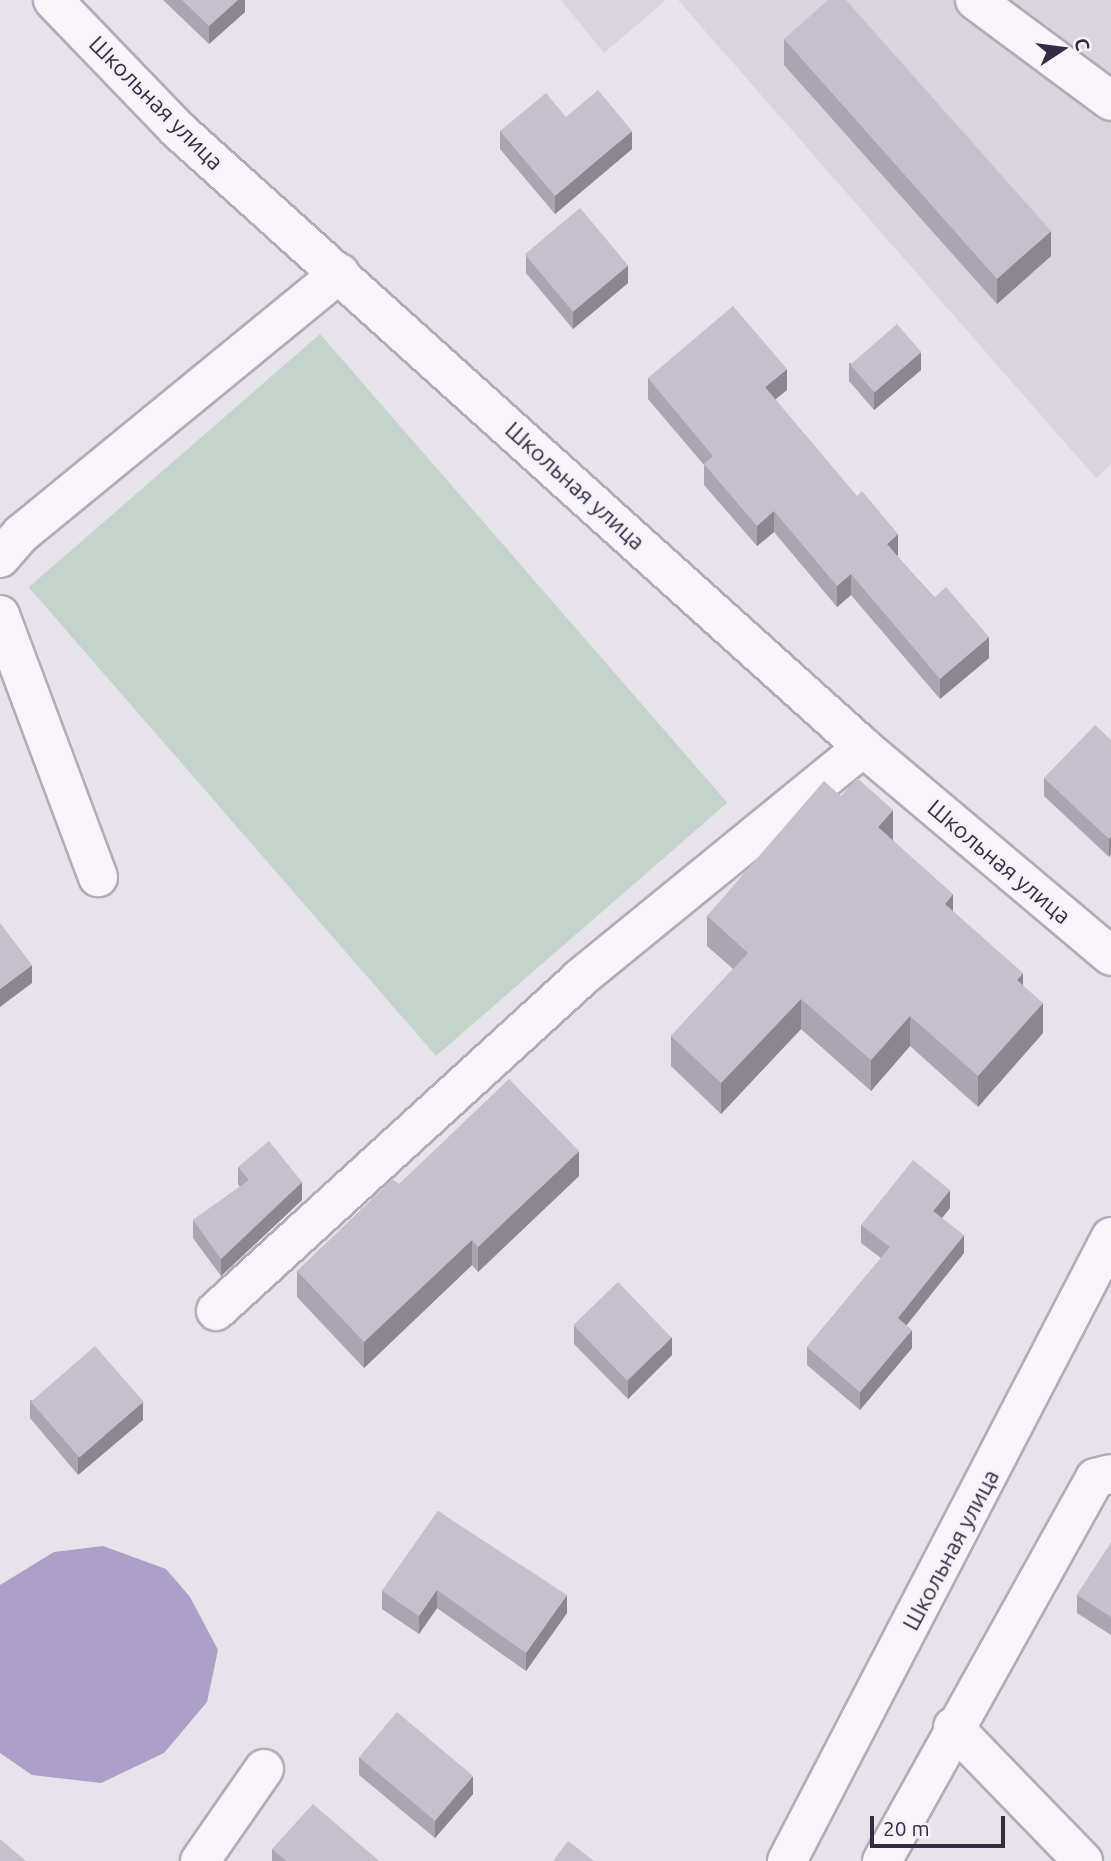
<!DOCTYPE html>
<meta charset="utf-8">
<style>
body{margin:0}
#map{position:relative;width:1111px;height:1861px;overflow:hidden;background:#e6e3ea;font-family:Ubuntu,sans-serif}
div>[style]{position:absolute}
.built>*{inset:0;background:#d9d5df}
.green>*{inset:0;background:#c4d4cd;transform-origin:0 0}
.water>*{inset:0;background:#aca0c8}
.roads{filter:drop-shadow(2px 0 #b1acb8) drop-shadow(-2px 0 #b1acb8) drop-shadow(0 2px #b1acb8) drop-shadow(0 -2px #b1acb8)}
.minor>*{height:38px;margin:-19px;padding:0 19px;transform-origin:19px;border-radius:19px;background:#f7f5f9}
.wall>*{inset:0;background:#aaa5b0}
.shaded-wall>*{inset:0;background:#8b8690}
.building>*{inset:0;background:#c6c0cd;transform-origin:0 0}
span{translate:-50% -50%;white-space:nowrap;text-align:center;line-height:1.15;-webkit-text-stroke:5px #f4f2f8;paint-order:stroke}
.street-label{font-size:23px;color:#352b42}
.north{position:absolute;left:1027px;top:14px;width:70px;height:70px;-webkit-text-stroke:5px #f4f2f8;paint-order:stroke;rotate:77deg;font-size:19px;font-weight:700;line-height:28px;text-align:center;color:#352b42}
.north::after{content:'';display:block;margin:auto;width:24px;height:32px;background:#352b42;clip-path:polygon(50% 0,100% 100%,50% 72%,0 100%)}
.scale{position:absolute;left:870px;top:1816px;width:135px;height:32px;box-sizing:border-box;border:4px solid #352b42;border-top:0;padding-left:9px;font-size:21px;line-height:24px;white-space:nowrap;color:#352b42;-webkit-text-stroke:5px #f4f2f8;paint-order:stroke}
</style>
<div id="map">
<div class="built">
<i style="clip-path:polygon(561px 0,666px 0,604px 53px)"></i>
<i style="clip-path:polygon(678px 0,1111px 0,1111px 464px,1096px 478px)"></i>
</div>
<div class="green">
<i style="left:320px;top:334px;width:621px;height:386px;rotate:49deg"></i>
</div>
<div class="water">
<i style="clip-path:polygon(103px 1546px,166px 1569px,190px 1597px,218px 1650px,207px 1702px,164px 1753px,101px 1783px,32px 1775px,0 1753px,0 1585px,54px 1552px)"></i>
</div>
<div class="roads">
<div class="minor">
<i style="left:53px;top:0;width:179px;rotate:46.1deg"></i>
<i style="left:177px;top:129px;width:923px;rotate:42.01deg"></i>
<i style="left:863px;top:747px;width:324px;rotate:40.1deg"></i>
<i style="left:975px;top:0;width:169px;rotate:36.6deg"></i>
<i style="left:0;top:558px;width:32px;rotate:-49deg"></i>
<i style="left:21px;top:534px;width:412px;rotate:-39.3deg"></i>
<i style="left:0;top:615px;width:280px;rotate:69.5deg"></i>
<i style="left:216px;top:1311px;width:492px;rotate:-42.4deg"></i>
<i style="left:579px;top:979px;width:367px;rotate:-39.2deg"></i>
<i style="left:953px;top:1727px;width:187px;rotate:45.9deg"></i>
<i style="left:200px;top:1861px;width:112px;rotate:-55.2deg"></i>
<i style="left:787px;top:1861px;width:703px;rotate:-62.56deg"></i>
<i style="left:882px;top:1861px;width:438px;rotate:-60.9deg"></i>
<i style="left:1095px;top:1478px;width:16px;rotate:-14deg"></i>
</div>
</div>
<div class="wall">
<i style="clip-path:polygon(163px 0,245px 0,245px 12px,209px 44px)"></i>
<i style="clip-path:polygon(784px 39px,1051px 256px,997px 304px,784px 65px)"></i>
<i style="clip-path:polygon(566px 117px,632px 149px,555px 214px,500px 149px,500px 131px)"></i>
<i style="clip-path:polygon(526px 255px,628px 283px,573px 329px,526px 273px)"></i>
<i style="clip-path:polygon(849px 363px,921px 370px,874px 410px,849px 381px)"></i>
<i style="clip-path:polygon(648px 378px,787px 390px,775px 399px,898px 555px,897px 556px,989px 658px,940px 699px,851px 595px,837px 607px,774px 532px,757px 546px,704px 485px,704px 465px,648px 399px)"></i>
<i style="clip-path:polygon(1111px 740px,1109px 857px,1044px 796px,1044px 778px)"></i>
<i style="clip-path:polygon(841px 796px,893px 840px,953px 911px,1023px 985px,1043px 1033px,978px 1107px,910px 1046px,871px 1091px,801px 1029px,721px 1114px,671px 1066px,671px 1036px,733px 969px,707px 946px,707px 916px)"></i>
<i style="clip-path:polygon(238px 1167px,302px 1200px,221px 1276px,193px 1238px,193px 1220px,240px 1187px,238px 1184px)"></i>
<i style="clip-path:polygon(579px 1176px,478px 1272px,472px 1265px,364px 1368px,297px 1297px,297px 1271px)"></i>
<i style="clip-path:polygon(950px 1208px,942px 1218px,964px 1253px,906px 1325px,912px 1348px,860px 1410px,807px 1365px,807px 1347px,881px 1258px,861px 1243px,861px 1225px)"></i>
<i style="clip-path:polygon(574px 1326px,672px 1355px,628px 1399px,574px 1344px)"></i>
<i style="clip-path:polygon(30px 1400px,143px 1420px,78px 1475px,30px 1418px)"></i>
<i style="clip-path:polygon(438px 1511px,567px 1613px,526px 1671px,437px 1608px,419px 1634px,382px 1609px,382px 1591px)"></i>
<i style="clip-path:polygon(1111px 1543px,1111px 1635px,1077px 1613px,1077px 1595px)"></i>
<i style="clip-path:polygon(359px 1757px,473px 1794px,435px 1838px,359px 1775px)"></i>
<i style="clip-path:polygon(272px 1849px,379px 1861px,272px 1861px)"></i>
</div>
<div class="shaded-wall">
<i style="clip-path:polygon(238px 0,245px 0,245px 12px,209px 44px,209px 26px)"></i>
<i style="clip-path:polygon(632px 131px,632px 149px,555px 214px,555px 196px)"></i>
<i style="clip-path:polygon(1051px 231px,1051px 256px,997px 304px,997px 279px)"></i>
<i style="clip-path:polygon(628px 265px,628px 283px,573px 329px,573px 311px)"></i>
<i style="clip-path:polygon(921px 352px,921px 370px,874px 410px,874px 392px)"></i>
<i style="clip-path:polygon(787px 369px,787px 390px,765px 408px,765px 387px)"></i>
<i style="clip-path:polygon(774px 511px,774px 532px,757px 546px,757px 526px)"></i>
<i style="clip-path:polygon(898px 534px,898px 555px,887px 564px,887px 544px)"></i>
<i style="clip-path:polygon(851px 574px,851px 595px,837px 607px,837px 586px)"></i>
<i style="clip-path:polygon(989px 637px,989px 658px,940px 699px,940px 679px)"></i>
<i style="clip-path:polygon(893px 810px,893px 840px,878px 858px,878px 827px)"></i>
<i style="clip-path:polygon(1111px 836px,1111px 854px,1109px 857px,1109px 839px)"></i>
<i style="clip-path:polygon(953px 894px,953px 924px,945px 904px)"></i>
<i style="clip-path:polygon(32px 965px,32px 983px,0 1007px,0 989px)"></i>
<i style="clip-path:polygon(1023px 973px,1023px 1003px,1017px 980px)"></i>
<i style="clip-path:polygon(801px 999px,801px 1029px,721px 1114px,721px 1083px)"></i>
<i style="clip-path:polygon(1043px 1003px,1043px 1033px,978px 1107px,978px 1076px)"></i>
<i style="clip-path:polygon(910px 1016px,910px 1046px,871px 1091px,871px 1060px)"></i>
<i style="clip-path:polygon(579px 1151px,579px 1176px,478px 1272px,478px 1247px)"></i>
<i style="clip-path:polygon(302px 1182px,302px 1200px,221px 1276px,221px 1259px)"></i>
<i style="clip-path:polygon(950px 1190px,950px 1208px,933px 1229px,933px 1211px)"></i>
<i style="clip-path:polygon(964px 1235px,964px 1253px,898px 1336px,898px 1318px)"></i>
<i style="clip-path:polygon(472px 1240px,472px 1265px,364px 1368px,364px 1342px)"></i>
<i style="clip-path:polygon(912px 1330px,912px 1348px,860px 1410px,860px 1392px)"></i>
<i style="clip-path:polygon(672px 1337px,672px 1355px,628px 1399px,628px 1381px)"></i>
<i style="clip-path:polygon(143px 1402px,143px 1420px,78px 1475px,78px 1457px)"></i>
<i style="clip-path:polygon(437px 1590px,437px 1608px,419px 1634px,419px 1616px)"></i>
<i style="clip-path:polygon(567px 1595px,567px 1613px,526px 1671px,526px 1653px)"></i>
<i style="clip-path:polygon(473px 1776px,473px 1794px,435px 1838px,435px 1821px)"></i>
</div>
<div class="building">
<i style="clip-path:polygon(182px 0,238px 0,209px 26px)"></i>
<i style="clip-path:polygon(828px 0,846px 0,1051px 231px,997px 279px,784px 39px)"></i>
<i style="clip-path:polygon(598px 90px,632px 131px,555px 196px,500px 131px,546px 93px,566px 117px)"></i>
<i style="left:580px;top:208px;width:75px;height:72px;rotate:50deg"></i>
<i style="clip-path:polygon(733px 306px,787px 369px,765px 387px,857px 496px,862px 491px,898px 534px,887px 544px,934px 598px,946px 587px,989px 637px,940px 679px,851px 574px,837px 586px,774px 511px,757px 526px,704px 464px,713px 456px,648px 378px)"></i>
<i style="left:897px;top:324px;width:37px;height:62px;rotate:49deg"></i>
<i style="clip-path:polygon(1095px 725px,1111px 740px,1111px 836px,1109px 839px,1044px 778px)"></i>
<i style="clip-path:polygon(857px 778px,893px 810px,878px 827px,953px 894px,945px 904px,1023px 973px,1017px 980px,1043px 1003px,978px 1076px,910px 1016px,871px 1060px,801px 999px,721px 1083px,671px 1036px,748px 953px,707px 916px,824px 781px,841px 796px)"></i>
<i style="clip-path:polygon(0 923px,32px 965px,0 989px)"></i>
<i style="clip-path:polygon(509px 1079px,579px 1151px,478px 1247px,472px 1240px,364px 1342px,297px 1271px,393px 1179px,399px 1184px)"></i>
<i style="clip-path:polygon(269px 1141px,302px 1182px,221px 1259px,193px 1220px,249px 1180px,238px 1167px)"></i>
<i style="clip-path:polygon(913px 1160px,950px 1190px,933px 1211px,964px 1235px,898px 1318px,912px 1330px,860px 1392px,807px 1347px,890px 1247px,861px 1225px)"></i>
<i style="left:618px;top:1282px;width:77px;height:62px;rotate:46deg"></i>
<i style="left:95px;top:1346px;width:74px;height:85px;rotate:49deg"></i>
<i style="clip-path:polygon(438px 1511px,567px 1595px,526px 1653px,437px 1590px,419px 1616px,382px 1591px)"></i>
<i style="clip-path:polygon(1111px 1543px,1111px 1617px,1077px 1595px)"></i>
<i style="left:397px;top:1712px;width:99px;height:59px;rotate:40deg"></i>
<i style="clip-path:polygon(313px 1804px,379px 1861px,286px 1861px,272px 1849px)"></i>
<i style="clip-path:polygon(0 1839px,26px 1861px,0 1861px)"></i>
<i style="clip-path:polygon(568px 1841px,594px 1861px,553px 1861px)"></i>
</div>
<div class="street-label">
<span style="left:156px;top:103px;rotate:45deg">Школьная улица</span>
<span style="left:575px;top:486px;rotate:42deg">Школьная улица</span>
<span style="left:999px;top:862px;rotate:40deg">Школьная улица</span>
<span style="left:951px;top:1550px;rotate:-62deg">Школьная улица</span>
</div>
<div class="north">С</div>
<div class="scale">20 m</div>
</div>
